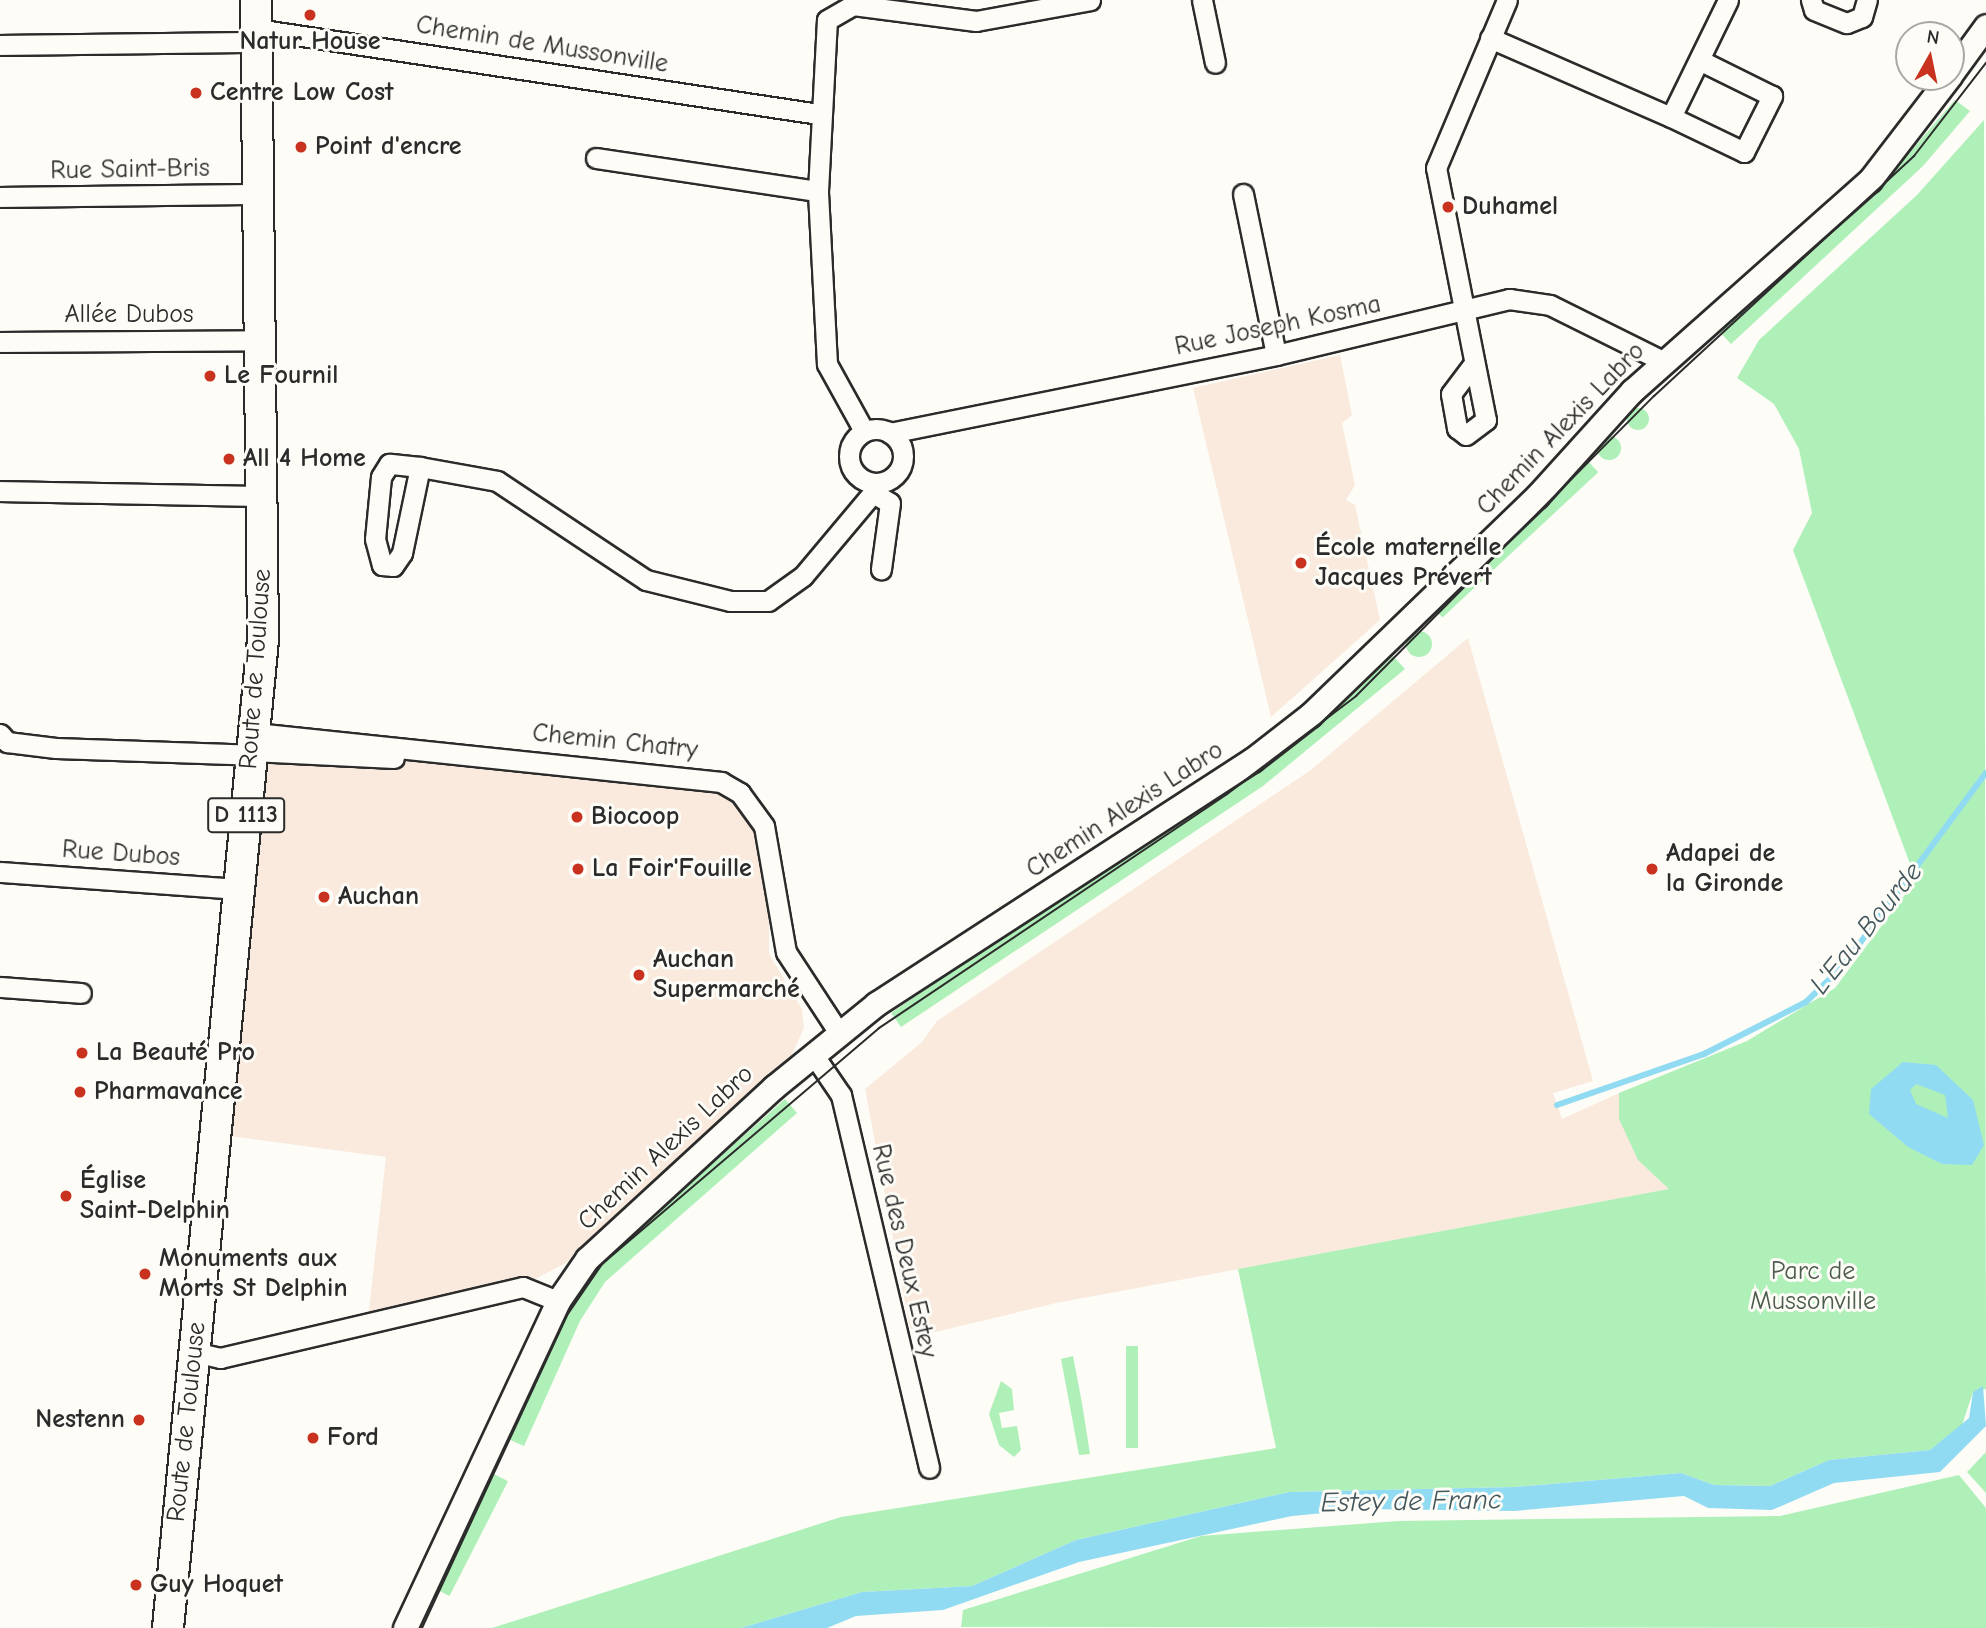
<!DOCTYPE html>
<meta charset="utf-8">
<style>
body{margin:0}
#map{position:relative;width:1986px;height:1628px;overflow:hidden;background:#fdfcf7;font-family:"Comic Neue",sans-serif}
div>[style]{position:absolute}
.built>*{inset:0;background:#f9eadd}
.green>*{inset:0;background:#aff0b8;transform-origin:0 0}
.round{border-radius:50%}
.water>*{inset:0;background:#91dbf2}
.stream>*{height:6px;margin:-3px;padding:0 3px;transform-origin:3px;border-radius:3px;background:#91dbf2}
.roads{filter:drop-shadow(2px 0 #2b2b2b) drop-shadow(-2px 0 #2b2b2b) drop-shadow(0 2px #2b2b2b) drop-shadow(0 -2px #2b2b2b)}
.minor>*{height:19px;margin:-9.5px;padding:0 9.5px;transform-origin:9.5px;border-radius:9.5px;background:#fdfcf7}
.minor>.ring{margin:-9.5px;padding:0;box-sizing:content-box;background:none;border:19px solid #fdfcf7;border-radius:50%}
.tertiary>*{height:23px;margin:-11.5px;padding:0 11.5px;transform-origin:11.5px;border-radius:11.5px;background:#fdfcf7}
.primary>*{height:30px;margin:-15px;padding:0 15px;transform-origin:15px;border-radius:15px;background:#fdfcf7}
.tram>*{height:2px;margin:-1px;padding:0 1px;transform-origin:1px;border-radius:1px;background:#2b2b2b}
.dots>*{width:19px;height:19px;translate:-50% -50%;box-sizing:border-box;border:4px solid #fdfcf7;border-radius:50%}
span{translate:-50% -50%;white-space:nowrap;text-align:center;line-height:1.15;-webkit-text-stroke:6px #fdfcf7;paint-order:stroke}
.shield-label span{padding:2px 5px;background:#fdfcf7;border:2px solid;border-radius:5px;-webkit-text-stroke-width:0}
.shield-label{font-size:24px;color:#2b2b2b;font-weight:700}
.poi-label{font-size:26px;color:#2b2b2b;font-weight:700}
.left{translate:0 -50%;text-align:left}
.right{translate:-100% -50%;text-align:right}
.street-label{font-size:26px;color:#2b2b2b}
.park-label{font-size:26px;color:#4c5c4e}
.water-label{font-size:28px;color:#44575d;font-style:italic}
.north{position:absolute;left:1895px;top:21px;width:70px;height:70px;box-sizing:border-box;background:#fdfcf7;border:2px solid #a9a8a5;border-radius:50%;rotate:9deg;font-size:19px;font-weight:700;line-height:28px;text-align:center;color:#2b2b2b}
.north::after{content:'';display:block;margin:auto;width:24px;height:32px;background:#c8321e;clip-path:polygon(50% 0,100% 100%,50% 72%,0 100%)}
</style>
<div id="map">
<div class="built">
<i style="clip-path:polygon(1340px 355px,1352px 415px,1342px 423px,1355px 485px,1346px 500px,1355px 505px,1380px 620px,1271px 717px,1193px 388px)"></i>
<i style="clip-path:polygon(1468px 638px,1593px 1081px,1553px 1093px,1562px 1119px,1619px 1093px,1619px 1119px,1670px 1189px,1056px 1303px,923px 1335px,910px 1328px,865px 1089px,921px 1043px,937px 1021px,1311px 770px)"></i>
<i style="clip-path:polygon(255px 733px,740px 793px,769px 852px,769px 954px,802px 1009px,804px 1028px,779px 1083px,602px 1244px,518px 1288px,368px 1319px,386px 1157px,214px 1134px)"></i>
</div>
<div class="green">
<i style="clip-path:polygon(1955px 100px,1970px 111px,1923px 166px,1731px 344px,1719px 331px,1897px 167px)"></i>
<i style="clip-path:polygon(1984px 120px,1986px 1389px,1973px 1392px,1962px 1425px,1930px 1450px,1829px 1460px,1770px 1486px,1714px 1485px,1681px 1473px,1514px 1487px,1289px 1492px,1076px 1540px,972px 1586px,862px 1592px,741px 1628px,492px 1628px,841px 1517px,1276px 1448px,1238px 1269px,1669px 1189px,1638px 1160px,1619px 1119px,1619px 1093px,1747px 1041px,1835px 988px,1916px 880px,1793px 550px,1812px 513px,1799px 449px,1774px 404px,1737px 378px,1759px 340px,1917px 195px)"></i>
<i class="round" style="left:1627px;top:408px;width:22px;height:22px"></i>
<i class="round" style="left:1597px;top:436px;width:24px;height:24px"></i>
<i style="left:1586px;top:459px;width:18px;height:213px;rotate:47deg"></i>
<i class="round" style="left:1406px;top:631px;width:26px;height:26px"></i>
<i style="clip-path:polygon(1393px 656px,1405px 669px,1263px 786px,901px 1027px,891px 1013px,1319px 721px)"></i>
<i style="clip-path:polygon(785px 1099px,797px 1113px,605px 1282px,580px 1321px,524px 1446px,508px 1439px,565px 1311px,588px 1274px)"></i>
<i style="left:1126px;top:1346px;width:12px;height:102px"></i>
<i style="clip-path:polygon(1073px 1356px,1082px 1403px,1090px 1454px,1079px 1455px,1061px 1359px)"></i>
<i style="clip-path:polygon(1001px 1381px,1012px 1389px,1014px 1410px,999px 1413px,1002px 1428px,1017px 1426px,1021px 1450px,1014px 1457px,999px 1445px,989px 1414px)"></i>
<i style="clip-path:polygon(1986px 1452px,1986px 1493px,1967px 1472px)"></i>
<i style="left:492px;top:1473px;width:18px;height:129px;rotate:27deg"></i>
<i style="clip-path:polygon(1959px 1475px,1986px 1508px,1986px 1628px,961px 1627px,963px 1610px,1201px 1536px,1398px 1521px,1780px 1516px)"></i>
</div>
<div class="water">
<i style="clip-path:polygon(evenodd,1903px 1062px,1936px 1065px,1973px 1100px,1984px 1145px,1972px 1165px,1942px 1164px,1908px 1147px,1869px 1114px,1871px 1089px,1903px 1062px,1916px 1084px,1945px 1095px,1948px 1118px,1916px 1104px,1910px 1090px,1916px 1084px)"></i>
<i style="clip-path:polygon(1983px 1386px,1986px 1426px,1940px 1472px,1834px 1483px,1772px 1510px,1708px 1508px,1684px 1496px,1514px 1511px,1367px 1509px,1292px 1516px,1079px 1562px,943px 1610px,856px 1616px,827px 1628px,741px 1628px,862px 1592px,972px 1586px,1076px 1540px,1289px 1492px,1514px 1487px,1681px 1473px,1714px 1485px,1770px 1486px,1829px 1460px,1930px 1450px,1969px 1418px,1973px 1392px)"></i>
</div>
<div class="stream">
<i style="left:1557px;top:1105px;width:156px;rotate:-19.1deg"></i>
<i style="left:1704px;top:1054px;width:114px;rotate:-27deg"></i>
<i style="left:1806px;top:1002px;width:52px;rotate:-44.2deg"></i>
<i style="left:1843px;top:966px;width:240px;rotate:-53.5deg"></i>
</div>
<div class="roads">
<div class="minor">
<i style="left:1202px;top:0;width:64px;rotate:78.3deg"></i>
<i style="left:1811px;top:0;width:10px;rotate:73deg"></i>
<i style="left:1814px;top:10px;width:35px;rotate:22deg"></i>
<i style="left:1847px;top:23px;width:16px;rotate:-22deg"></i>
<i style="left:1862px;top:17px;width:18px;rotate:-74deg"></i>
<i style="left:256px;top:29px;width:569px;rotate:8.59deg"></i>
<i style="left:1490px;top:38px;width:197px;rotate:23.6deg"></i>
<i style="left:1671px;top:117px;width:130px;rotate:-64deg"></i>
<i style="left:0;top:45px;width:256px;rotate:-0.7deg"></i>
<i style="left:1671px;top:117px;width:81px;rotate:25.6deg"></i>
<i style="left:1744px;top:152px;width:63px;rotate:-63.4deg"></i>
<i style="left:1772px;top:96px;width:81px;rotate:-153.7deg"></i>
<i style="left:596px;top:158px;width:224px;rotate:8.5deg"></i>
<i style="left:1243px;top:194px;width:164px;rotate:78.4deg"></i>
<i style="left:0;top:197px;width:260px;rotate:-0.7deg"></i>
<i style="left:0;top:342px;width:259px;rotate:-0.4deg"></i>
<i style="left:1472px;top:366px;width:35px;rotate:127deg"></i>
<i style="left:1451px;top:394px;width:35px;rotate:80deg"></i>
<i style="left:1457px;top:428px;width:11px;rotate:38deg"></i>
<i style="left:1466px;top:435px;width:25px;rotate:-37deg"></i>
<i style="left:1486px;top:420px;width:257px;rotate:-101.2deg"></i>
<i style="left:1436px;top:168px;width:182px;rotate:-67.1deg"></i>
<i class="ring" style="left:849px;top:429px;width:35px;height:35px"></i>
<i style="left:864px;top:431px;width:77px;rotate:-118.9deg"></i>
<i style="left:827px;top:364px;width:173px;rotate:-93deg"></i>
<i style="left:818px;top:191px;width:171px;rotate:-87deg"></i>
<i style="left:827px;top:20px;width:30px;rotate:-30deg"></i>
<i style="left:853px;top:5px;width:124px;rotate:7.4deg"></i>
<i style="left:976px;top:21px;width:116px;rotate:-10.4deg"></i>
<i style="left:890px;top:433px;width:394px;rotate:-11.4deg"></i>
<i style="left:1276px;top:355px;width:240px;rotate:-13.5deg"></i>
<i style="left:1509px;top:299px;width:41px;rotate:8.3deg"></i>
<i style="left:1550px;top:305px;width:128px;rotate:26.4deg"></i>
<i style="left:420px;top:467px;width:31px;rotate:-174deg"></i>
<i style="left:389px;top:464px;width:15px;rotate:122deg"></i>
<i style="left:381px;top:477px;width:62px;rotate:95.5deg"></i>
<i style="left:375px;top:539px;width:27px;rotate:75deg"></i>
<i style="left:382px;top:565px;width:11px;rotate:5deg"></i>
<i style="left:393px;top:566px;width:16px;rotate:-55deg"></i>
<i style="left:402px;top:553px;width:88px;rotate:-78.2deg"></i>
<i style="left:420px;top:467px;width:78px;rotate:10.3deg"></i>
<i style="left:497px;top:481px;width:179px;rotate:33.6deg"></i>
<i style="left:646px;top:580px;width:87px;rotate:14deg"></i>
<i style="left:730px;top:601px;width:38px"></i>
<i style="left:768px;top:601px;width:43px;rotate:-35.5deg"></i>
<i style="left:803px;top:576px;width:121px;rotate:-50deg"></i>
<i style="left:0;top:491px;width:262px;rotate:1.1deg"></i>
<i style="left:875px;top:494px;width:17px;rotate:31deg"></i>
<i style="left:890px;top:503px;width:67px;rotate:97.8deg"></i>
<i style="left:255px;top:733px;width:469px;rotate:6deg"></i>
<i style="left:721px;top:782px;width:22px;rotate:30deg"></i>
<i style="left:740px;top:793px;width:41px;rotate:54deg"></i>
<i style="left:764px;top:826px;width:128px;rotate:80.1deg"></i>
<i style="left:786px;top:952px;width:97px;rotate:56.8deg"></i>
<i style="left:0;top:734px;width:11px;rotate:49deg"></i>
<i style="left:7px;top:742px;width:49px;rotate:7deg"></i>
<i style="left:56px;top:748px;width:196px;rotate:2deg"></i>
<i style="left:252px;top:751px;width:142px;rotate:2.8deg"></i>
<i style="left:0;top:872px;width:240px;rotate:4.1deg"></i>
<i style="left:0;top:987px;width:81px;rotate:4.2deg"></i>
<i style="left:813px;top:1054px;width:50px;rotate:55.7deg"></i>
<i style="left:841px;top:1095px;width:383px;rotate:76.7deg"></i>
<i style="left:194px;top:1352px;width:27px;rotate:13deg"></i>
<i style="left:220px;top:1358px;width:311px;rotate:-13.2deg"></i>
<i style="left:523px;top:1287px;width:38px;rotate:22deg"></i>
</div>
<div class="tertiary">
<i style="left:1951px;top:74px;width:59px;rotate:-53.9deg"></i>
<i style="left:405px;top:1628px;width:361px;rotate:-64.9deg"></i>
<i style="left:558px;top:1301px;width:51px;rotate:-55.4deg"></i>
<i style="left:587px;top:1259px;width:254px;rotate:-42.6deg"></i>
<i style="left:774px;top:1087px;width:132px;rotate:-39.1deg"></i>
<i style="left:876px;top:1004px;width:448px;rotate:-33deg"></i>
<i style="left:1252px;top:760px;width:73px;rotate:-37.8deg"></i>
<i style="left:1310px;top:715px;width:315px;rotate:-44deg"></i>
<i style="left:1537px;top:496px;width:142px;rotate:-47.9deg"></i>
<i style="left:1632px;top:391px;width:318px;rotate:-41.6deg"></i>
<i style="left:1870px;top:180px;width:130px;rotate:-52.5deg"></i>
</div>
<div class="primary">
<i style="left:168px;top:1628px;width:994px;rotate:-84.51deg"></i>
<i style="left:263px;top:639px;width:639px;rotate:-90.63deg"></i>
</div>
</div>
<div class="tram">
<i style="left:422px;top:1628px;width:345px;rotate:-65.1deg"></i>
<i style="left:567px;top:1315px;width:62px;rotate:-55.5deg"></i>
<i style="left:602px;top:1264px;width:364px;rotate:-40.4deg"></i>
<i style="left:879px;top:1028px;width:419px;rotate:-33.9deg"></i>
<i style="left:1227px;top:794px;width:162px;rotate:-37.2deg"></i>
<i style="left:1356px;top:696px;width:423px;rotate:-45.2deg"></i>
<i style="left:1654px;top:396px;width:354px;rotate:-42.7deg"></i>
<i style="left:1914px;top:156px;width:118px;rotate:-52.3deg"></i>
</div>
<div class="dots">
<i style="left:310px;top:15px;background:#c8321e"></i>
<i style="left:196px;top:93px;background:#c8321e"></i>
<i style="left:301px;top:147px;background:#c8321e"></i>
<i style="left:1448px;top:207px;background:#c8321e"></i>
<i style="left:210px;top:376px;background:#c8321e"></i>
<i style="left:229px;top:459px;background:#c8321e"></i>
<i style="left:1301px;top:563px;background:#c8321e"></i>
<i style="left:577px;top:817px;background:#c8321e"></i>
<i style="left:578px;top:869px;background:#c8321e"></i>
<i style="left:1652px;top:869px;background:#c8321e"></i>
<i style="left:324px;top:897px;background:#c8321e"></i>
<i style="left:639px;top:975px;background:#c8321e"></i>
<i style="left:82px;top:1053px;background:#c8321e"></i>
<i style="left:80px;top:1092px;background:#c8321e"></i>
<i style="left:66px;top:1196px;background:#c8321e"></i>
<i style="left:145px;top:1274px;background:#c8321e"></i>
<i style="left:139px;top:1420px;background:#c8321e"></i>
<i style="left:313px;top:1438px;background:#c8321e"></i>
<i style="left:136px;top:1585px;background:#c8321e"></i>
</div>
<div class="shield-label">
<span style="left:246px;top:815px">D 1113</span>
</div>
<div class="poi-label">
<span style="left:310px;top:42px">Natur House</span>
<span class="left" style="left:210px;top:93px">Centre Low Cost</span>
<span class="left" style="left:315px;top:147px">Point d'encre</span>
<span class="left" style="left:1462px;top:207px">Duhamel</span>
<span class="left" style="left:224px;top:376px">Le Fournil</span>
<span class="left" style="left:243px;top:459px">All 4 Home</span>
<span class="left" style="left:1315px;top:563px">École maternelle<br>Jacques Prévert</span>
<span class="left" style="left:591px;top:817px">Biocoop</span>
<span class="left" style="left:1666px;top:869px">Adapei de<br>la Gironde</span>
<span class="left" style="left:592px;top:869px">La Foir'Fouille</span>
<span class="left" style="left:338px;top:897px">Auchan</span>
<span class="left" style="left:653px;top:975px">Auchan<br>Supermarché</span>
<span class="left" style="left:96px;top:1053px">La Beauté Pro</span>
<span class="left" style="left:94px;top:1092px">Pharmavance</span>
<span class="left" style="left:80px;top:1196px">Église<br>Saint-Delphin</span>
<span class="left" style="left:159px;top:1274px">Monuments aux<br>Morts St Delphin</span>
<span class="right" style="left:125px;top:1420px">Nestenn</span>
<span class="left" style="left:327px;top:1438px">Ford</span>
<span class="left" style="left:150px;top:1585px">Guy Hoquet</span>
</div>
<div class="street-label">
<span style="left:542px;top:45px;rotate:9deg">Chemin de Mussonville</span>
<span style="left:130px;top:170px;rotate:-1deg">Rue Saint-Bris</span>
<span style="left:129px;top:315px">Allée Dubos</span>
<span style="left:1278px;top:326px;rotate:-12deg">Rue Joseph Kosma</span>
<span style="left:1561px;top:429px;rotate:-46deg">Chemin Alexis Labro</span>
<span style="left:256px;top:669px;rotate:-86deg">Route de Toulouse</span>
<span style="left:615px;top:742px;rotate:6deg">Chemin Chatry</span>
<span style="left:1125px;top:810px;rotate:-33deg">Chemin Alexis Labro</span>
<span style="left:121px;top:854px;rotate:4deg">Rue Dubos</span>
<span style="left:666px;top:1148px;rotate:-43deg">Chemin Alexis Labro</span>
<span style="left:904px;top:1251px;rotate:77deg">Rue des Deux Estey</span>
<span style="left:187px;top:1422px;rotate:-84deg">Route de Toulouse</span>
</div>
<div class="park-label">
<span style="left:1813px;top:1287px">Parc de<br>Mussonville</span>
</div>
<div class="water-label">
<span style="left:1866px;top:928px;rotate:-51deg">L'Eau Bourde</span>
<span style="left:1411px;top:1501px;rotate:-1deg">Estey de Franc</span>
</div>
<div class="north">N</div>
</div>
